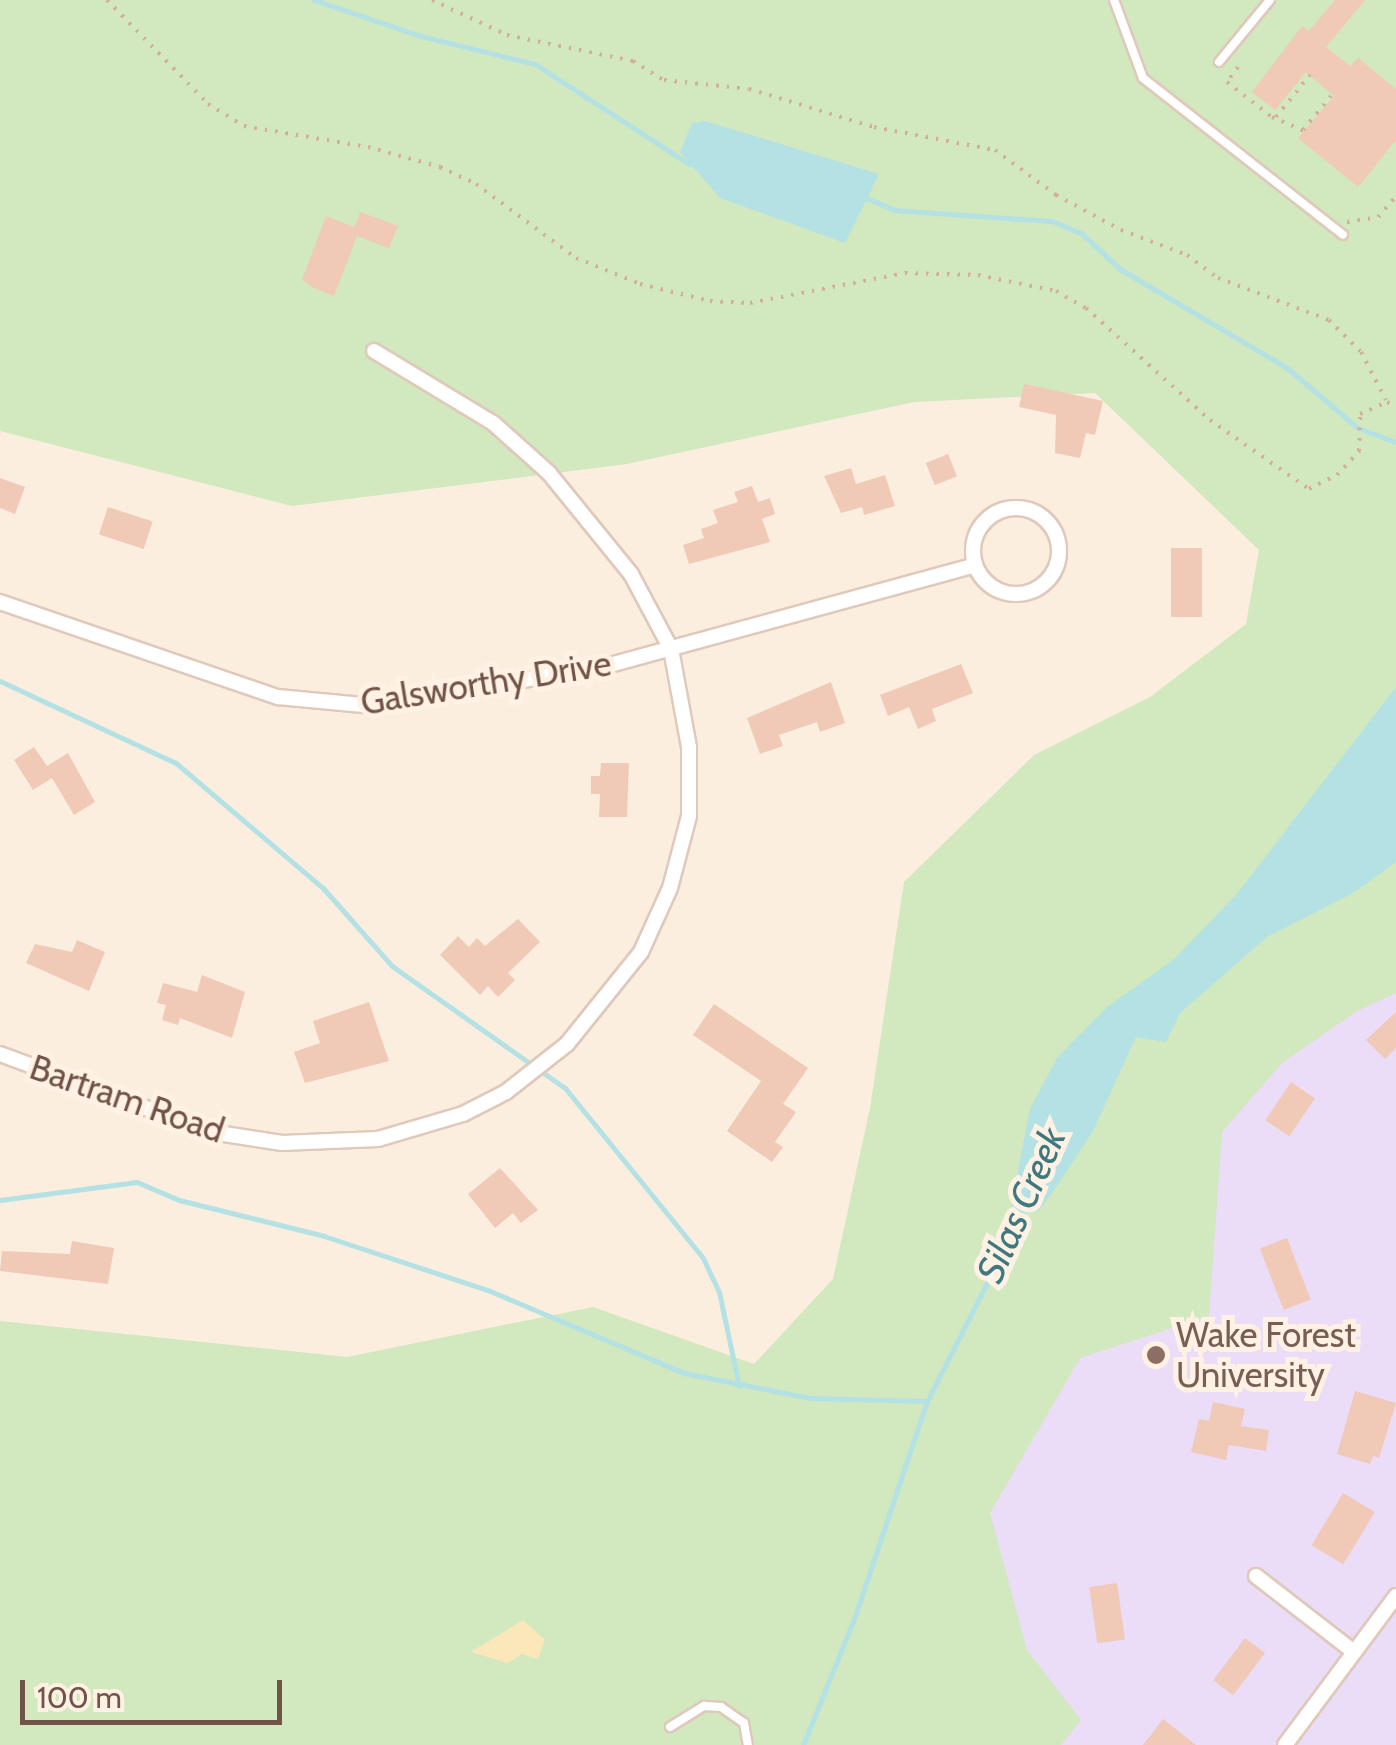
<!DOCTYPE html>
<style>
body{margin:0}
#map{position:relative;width:1396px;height:1745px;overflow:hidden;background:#fbeedf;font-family:Cabin,sans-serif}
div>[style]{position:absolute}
.education>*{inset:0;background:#ebdcf7}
.green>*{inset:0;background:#d2e8be}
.sand>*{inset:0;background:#fbe7b9}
.water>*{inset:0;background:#b4e1e4}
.stream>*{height:5px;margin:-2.5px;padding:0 2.5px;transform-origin:2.5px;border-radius:2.5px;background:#b4e1e4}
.building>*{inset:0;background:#f0c9b7;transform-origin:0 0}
.path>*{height:4px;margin-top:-2px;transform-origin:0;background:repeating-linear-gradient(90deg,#d4ad9b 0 2.5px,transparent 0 10.5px)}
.roads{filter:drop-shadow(2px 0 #dfc9bb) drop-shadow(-2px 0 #dfc9bb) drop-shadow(0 2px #dfc9bb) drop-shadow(0 -2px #dfc9bb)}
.service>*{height:8px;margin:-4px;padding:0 4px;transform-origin:4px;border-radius:4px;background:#fff}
.minor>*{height:14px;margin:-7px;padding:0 7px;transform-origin:7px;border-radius:7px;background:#fff}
.minor>.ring{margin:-7px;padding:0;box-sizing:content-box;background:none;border:14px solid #fff;border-radius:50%}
.dots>*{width:28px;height:28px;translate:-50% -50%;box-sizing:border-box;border:5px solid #fff2e4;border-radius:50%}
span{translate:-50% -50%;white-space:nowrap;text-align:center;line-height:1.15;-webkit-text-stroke:10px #fff2e4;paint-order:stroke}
.street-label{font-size:35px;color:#715347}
.education-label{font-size:35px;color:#785e54}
.left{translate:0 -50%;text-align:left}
.water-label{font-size:38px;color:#3f787e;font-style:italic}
.scale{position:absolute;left:20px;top:1680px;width:262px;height:45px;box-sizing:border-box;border:5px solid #715347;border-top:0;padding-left:12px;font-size:30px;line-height:35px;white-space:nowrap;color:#715347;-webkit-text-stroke:8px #fff2e4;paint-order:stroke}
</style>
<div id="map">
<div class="education">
<i style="clip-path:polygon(1396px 926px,1396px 1745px,782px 1745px,1069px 1184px)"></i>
</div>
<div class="green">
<i style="clip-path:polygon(0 0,1396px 0,1396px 993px,1357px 1011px,1282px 1063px,1222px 1132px,1209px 1316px,1080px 1358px,990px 1513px,1027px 1650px,1081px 1720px,1061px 1745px,0 1745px,0 1321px,347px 1357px,593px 1307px,754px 1364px,833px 1279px,870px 1108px,904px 882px,1034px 755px,1150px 697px,1246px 624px,1259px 550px,1095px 393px,914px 402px,627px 464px,292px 506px,0 431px)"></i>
</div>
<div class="sand">
<i style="clip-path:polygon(523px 1620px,545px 1640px,538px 1659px,522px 1654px,508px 1663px,471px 1652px)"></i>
</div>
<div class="water">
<i style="clip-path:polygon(705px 121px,879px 174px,845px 243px,720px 198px,680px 152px,692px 123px)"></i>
<i style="clip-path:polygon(1396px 687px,1396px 862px,1353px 893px,1267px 937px,1180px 1013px,1166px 1042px,1136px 1037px,1093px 1131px,1061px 1180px,1039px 1211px,1009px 1216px,1030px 1109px,1057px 1058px,1107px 1007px,1173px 960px,1236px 895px)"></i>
</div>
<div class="stream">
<i style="left:314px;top:0;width:113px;rotate:18.6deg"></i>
<i style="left:421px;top:36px;width:117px;rotate:13.8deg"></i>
<i style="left:535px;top:64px;width:184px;rotate:33deg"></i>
<i style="left:864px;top:197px;width:33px;rotate:23deg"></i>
<i style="left:894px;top:210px;width:158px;rotate:4deg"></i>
<i style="left:1052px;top:221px;width:33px;rotate:23deg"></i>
<i style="left:1082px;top:234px;width:52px;rotate:42.6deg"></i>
<i style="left:1120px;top:269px;width:193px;rotate:30.6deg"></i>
<i style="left:1286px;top:367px;width:94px;rotate:40.3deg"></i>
<i style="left:1358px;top:428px;width:40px;rotate:20.2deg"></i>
<i style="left:0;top:681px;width:194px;rotate:25deg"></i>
<i style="left:176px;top:763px;width:193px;rotate:40.4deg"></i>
<i style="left:323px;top:888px;width:104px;rotate:48.5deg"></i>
<i style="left:392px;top:966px;width:212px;rotate:35.2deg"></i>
<i style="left:565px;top:1088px;width:219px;rotate:50.9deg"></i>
<i style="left:703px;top:1258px;width:38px;rotate:65deg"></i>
<i style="left:719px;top:1292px;width:96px;rotate:78deg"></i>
<i style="left:0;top:1200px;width:138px;rotate:-7.5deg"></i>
<i style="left:137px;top:1182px;width:46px;rotate:23.2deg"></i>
<i style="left:179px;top:1200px;width:149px;rotate:13.9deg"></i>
<i style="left:324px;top:1236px;width:175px;rotate:18.3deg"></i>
<i style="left:490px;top:1291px;width:211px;rotate:22.9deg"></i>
<i style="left:684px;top:1373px;width:128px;rotate:11.2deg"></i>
<i style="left:810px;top:1398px;width:117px;rotate:1.5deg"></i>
<i style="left:803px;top:1745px;width:139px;rotate:-68deg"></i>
<i style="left:855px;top:1616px;width:227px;rotate:-71.5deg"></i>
<i style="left:927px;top:1401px;width:177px;rotate:-63.1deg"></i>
<i style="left:1007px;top:1243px;width:32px;rotate:-81deg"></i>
</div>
<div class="building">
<i style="clip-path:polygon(1335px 0,1365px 0,1326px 47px,1350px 66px,1358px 58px,1396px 89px,1396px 140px,1358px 187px,1298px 138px,1334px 96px,1306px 72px,1275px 110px,1252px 92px,1302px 26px,1309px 31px)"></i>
<i style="clip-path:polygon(360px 212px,398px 226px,389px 248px,357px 236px,334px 296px,314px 288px,302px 280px,326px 216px,354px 227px)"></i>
<i style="clip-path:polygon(1024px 384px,1103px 401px,1095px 435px,1086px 433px,1080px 458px,1055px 453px,1056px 415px,1019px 407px)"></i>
<i style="left:948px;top:454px;width:24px;height:24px;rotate:68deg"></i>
<i style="clip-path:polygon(851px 468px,856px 484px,885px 475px,895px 506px,864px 515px,862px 507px,841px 513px,824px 476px)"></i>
<i style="clip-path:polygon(0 478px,25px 487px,15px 514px,0 508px)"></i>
<i style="clip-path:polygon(752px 486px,758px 502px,770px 498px,775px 514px,762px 519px,770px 542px,689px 564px,683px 545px,704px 538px,701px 529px,718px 523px,713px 510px,738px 502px,734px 492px)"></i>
<i style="left:108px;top:507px;width:47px;height:29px;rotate:18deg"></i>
<i style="left:1171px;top:548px;width:31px;height:69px"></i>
<i style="clip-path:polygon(961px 664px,973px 693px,932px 709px,936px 721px,918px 729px,909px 707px,888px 716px,880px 695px)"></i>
<i style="clip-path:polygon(831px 682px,845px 723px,820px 732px,817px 722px,779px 735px,783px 746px,760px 754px,747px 718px)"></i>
<i style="clip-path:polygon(34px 747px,47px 766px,68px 753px,95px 802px,74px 815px,52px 778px,33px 790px,14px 760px)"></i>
<i style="clip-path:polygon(601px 763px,629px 763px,627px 817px,599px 817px,600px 794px,591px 794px,591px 776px,600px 776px)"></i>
<i style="clip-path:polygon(518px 919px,540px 942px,508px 973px,515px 980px,498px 997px,488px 986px,480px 995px,440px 955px,458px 936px,469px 947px,477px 938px,485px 946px)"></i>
<i style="clip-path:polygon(77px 940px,105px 952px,89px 991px,26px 963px,35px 944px,72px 952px)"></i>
<i style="clip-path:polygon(202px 975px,245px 992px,232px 1038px,180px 1018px,178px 1025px,162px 1020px,166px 1005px,157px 1003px,163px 983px,197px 992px)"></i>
<i style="clip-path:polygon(369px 1002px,389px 1061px,305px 1083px,294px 1052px,320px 1043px,313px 1021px)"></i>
<i style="clip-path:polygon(714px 1004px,808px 1068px,783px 1104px,796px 1112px,775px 1142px,783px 1147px,772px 1162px,727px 1131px,761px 1081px,693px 1035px)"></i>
<i style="clip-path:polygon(1396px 1012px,1396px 1048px,1385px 1059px,1366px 1040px)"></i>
<i style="left:1291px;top:1082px;width:29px;height:46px;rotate:34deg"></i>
<i style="clip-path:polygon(500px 1168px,538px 1210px,521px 1223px,513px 1213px,495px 1228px,468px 1194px)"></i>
<i style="left:1287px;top:1238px;width:66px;height:29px;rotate:69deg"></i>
<i style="clip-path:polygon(72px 1241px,114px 1248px,108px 1284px,0 1271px,2px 1251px,70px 1254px)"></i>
<i style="clip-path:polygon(1355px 1391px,1396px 1403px,1379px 1458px,1373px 1456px,1370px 1464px,1337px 1454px)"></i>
<i style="clip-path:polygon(1213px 1402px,1245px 1409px,1241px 1426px,1269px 1430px,1266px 1451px,1229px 1445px,1226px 1460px,1191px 1452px,1199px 1419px,1209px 1421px)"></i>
<i style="left:1343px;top:1493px;width:37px;height:61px;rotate:31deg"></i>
<i style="left:1117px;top:1583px;width:57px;height:28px;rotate:82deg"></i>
<i style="left:1245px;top:1638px;width:25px;height:53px;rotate:37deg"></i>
<i style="clip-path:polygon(1163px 1719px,1196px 1745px,1143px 1745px)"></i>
</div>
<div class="path">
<i style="left:107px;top:0;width:145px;rotate:45.8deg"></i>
<i style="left:208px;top:104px;width:42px;rotate:31.4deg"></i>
<i style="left:244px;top:126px;width:126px;rotate:9.6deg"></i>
<i style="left:368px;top:147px;width:75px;rotate:15.5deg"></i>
<i style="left:440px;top:167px;width:40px;rotate:25deg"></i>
<i style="left:476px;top:184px;width:124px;rotate:36.5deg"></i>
<i style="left:576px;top:258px;width:69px;rotate:22.1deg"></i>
<i style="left:640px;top:284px;width:72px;rotate:13.7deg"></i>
<i style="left:710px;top:301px;width:40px;rotate:2.9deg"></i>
<i style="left:750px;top:303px;width:158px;rotate:-11deg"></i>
<i style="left:905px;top:273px;width:73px;rotate:1.6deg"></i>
<i style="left:978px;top:275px;width:80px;rotate:11.6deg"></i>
<i style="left:1056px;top:291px;width:34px;rotate:30deg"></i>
<i style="left:1086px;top:308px;width:167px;rotate:42.1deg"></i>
<i style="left:1210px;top:420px;width:121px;rotate:34.9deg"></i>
<i style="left:1309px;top:489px;width:31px;rotate:-27deg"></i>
<i style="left:1337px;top:475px;width:33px;rotate:-47deg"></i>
<i style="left:1359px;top:451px;width:37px;rotate:-88deg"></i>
<i style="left:1360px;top:414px;width:30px;rotate:-24deg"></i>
<i style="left:432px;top:0;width:83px;rotate:25deg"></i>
<i style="left:507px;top:35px;width:129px;rotate:11.7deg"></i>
<i style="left:633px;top:61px;width:36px;rotate:32deg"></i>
<i style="left:664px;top:80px;width:85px;rotate:6deg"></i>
<i style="left:749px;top:89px;width:131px;rotate:16.9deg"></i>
<i style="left:874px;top:127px;width:123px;rotate:10.8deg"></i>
<i style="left:995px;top:150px;width:76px;rotate:36.4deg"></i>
<i style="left:1056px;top:195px;width:74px;rotate:28.3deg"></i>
<i style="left:1121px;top:230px;width:71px;rotate:20.7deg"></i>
<i style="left:1187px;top:255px;width:39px;rotate:37deg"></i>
<i style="left:1218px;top:278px;width:119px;rotate:20.7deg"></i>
<i style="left:1329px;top:320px;width:45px;rotate:45deg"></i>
<i style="left:1361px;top:352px;width:54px;rotate:62.5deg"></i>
<i style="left:1238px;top:67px;width:19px;rotate:126deg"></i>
<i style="left:1227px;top:82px;width:57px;rotate:37.9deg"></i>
<i style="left:1272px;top:117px;width:34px;rotate:23deg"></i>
<i style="left:1303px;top:130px;width:44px;rotate:-50.5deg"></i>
<i style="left:1276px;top:117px;width:54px;rotate:-51deg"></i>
<i style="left:1347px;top:222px;width:31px;rotate:-9deg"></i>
<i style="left:1378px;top:217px;width:28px;rotate:-49deg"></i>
<i style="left:1387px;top:402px;width:10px;rotate:24deg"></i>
</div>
<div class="roads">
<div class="service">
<i style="left:1114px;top:0;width:83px;rotate:69.6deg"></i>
<i style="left:1143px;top:78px;width:254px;rotate:38.1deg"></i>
<i style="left:1219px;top:62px;width:80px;rotate:-50.6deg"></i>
<i style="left:670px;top:1727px;width:40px;rotate:-32deg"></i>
<i style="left:704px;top:1706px;width:17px;rotate:3deg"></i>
<i style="left:721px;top:1707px;width:28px;rotate:35deg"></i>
<i style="left:744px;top:1723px;width:22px;rotate:80deg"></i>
</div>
<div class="minor">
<i class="ring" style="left:973px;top:508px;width:72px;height:72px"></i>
<i style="left:0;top:602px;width:294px;rotate:18.9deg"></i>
<i style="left:278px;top:697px;width:96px;rotate:5.4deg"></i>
<i style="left:374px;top:706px;width:240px;rotate:-9.9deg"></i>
<i style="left:610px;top:665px;width:378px;rotate:-15.3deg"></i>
<i style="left:0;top:1054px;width:225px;rotate:20.3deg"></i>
<i style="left:211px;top:1132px;width:72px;rotate:8.8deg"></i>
<i style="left:282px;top:1143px;width:96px;rotate:-2.4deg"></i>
<i style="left:378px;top:1139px;width:89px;rotate:-16.4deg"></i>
<i style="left:463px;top:1114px;width:48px;rotate:-27.1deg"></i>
<i style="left:506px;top:1092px;width:78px;rotate:-38.2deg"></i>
<i style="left:567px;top:1044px;width:118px;rotate:-51.2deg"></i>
<i style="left:641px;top:952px;width:70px;rotate:-65.6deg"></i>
<i style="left:670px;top:888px;width:74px;rotate:-75.2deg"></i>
<i style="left:689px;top:816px;width:69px;rotate:-90deg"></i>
<i style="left:689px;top:747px;width:100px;rotate:-100.4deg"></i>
<i style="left:671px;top:649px;width:85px;rotate:-118.1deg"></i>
<i style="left:631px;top:574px;width:130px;rotate:-129.1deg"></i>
<i style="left:549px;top:473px;width:75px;rotate:-138.2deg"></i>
<i style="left:493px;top:423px;width:139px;rotate:-148.8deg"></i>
<i style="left:1256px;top:1576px;width:124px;rotate:37.8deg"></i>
<i style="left:1285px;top:1745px;width:186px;rotate:-53.3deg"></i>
</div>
</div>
<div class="dots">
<i style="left:1156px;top:1355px;background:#8d6e63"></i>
</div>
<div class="street-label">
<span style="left:486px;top:683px;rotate:-9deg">Galsworthy Drive</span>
<span style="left:127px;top:1099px;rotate:19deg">Bartram Road</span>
</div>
<div class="education-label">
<span class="left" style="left:1176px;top:1355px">Wake Forest<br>University</span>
</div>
<div class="water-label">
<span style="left:1021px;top:1205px;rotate:-66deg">Silas Creek</span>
</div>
<div class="scale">100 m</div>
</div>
